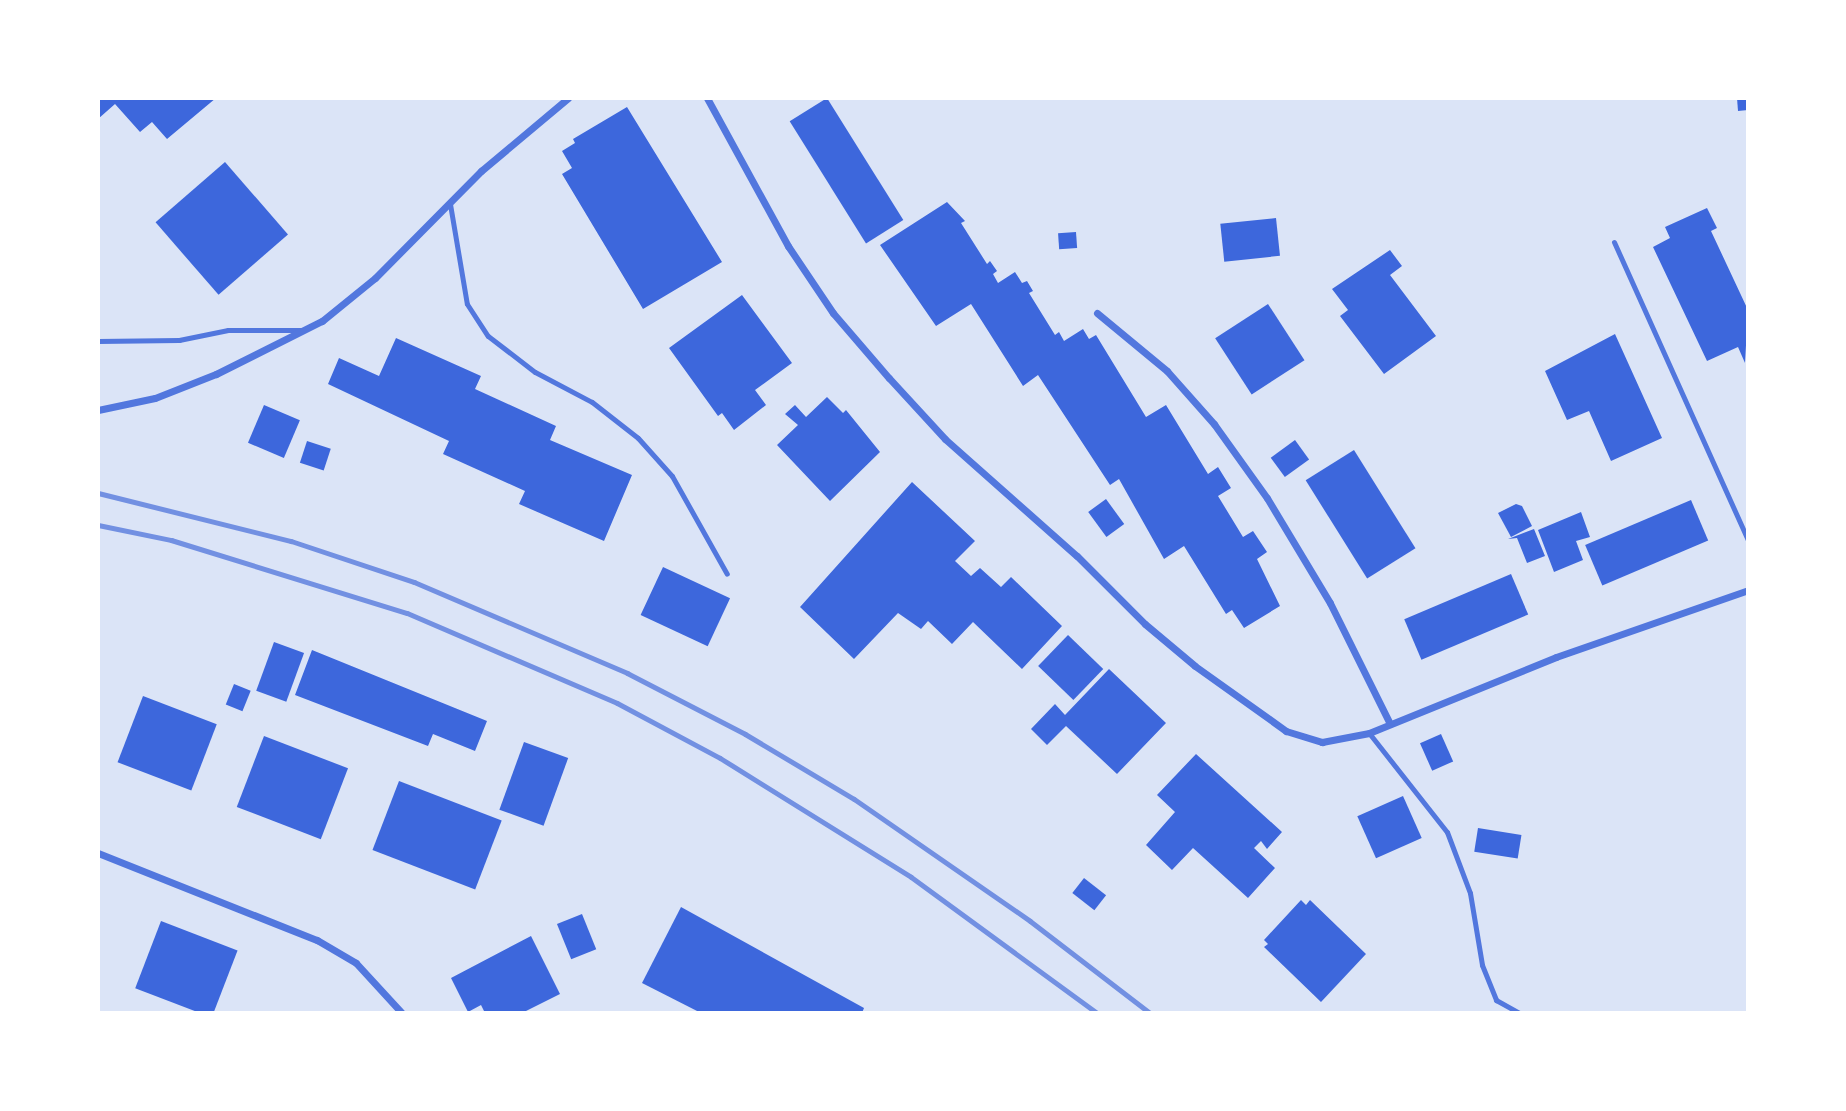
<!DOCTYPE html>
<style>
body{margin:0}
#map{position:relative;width:1846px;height:1111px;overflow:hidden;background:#f2f2f2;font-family:Figtree,sans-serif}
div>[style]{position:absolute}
.green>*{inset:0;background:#dbe4f7;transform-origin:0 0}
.building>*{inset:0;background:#3d67dc;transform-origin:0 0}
.service>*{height:5px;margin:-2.5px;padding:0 2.5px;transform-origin:2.5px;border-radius:2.5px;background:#5277de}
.minor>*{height:7px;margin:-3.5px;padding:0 3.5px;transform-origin:3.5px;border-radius:3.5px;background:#5277de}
.rail>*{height:5px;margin:-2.5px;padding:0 2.5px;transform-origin:2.5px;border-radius:2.5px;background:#7290e2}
span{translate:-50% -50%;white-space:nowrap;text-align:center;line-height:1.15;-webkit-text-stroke:7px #fff;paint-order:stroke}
.frame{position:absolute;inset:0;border:100px solid #fff;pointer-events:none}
</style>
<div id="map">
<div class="green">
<i style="left:98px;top:98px;width:1650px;height:915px"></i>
</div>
<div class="building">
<i style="clip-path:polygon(98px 98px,216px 98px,167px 139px,152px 122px,140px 132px,115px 104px,98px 119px)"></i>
<i style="left:827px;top:98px;width:144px;height:44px;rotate:58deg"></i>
<i style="clip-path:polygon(1737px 98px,1748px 98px,1748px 110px,1738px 111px)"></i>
<i style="clip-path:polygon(627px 107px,722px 262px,643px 309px,562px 174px,572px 168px,562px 151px,575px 143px,573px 139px)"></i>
<i style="left:225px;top:162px;width:96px;height:92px;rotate:49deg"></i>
<i style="clip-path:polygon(947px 202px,965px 221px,961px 223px,987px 264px,990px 261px,997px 271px,993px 274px,998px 283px,1015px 272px,1022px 283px,1027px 281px,1033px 291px,1029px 293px,1055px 335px,1059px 332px,1064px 341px,1083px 329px,1089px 339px,1096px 335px,1146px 417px,1166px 405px,1208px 474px,1218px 467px,1231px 488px,1218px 496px,1243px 537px,1253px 531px,1267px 552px,1257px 559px,1280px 606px,1244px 628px,1232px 610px,1226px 614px,1184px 546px,1164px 559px,1119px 479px,1110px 485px,1038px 375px,1023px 386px,971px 304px,936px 326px,880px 245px)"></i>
<i style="clip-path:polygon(1707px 208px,1717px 228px,1711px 231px,1748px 310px,1745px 363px,1738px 347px,1707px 361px,1653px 247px,1670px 238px,1665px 227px)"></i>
<i style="left:1276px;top:218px;width:38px;height:56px;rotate:84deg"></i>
<i style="left:1076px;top:232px;width:16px;height:18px;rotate:86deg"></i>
<i style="clip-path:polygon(1390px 250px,1402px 266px,1390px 275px,1436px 336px,1384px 374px,1340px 316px,1348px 310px,1332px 289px)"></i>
<i style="clip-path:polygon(742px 295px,792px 363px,755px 390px,766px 405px,734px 430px,722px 413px,718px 416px,669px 348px)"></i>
<i style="left:1268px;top:304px;width:67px;height:63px;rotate:57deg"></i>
<i style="clip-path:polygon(1615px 334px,1662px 438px,1611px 461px,1589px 411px,1567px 420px,1545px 371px)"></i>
<i style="clip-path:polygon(396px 338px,481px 376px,475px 389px,556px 426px,550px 440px,632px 475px,604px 541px,519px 504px,525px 491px,443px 454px,449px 441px,328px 384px,339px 358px,379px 376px)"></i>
<i style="clip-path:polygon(827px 397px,843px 413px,846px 410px,880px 452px,830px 501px,777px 445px,798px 425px,785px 414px,795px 405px,806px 417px)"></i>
<i style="left:264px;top:405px;width:39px;height:41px;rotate:23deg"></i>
<i style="left:1295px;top:440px;width:24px;height:30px;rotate:54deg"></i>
<i style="left:307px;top:441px;width:25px;height:23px;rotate:18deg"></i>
<i style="left:1354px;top:450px;width:116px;height:57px;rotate:58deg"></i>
<i style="clip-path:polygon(912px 482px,975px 541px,955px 561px,971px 576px,980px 568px,1001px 587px,1011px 577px,1062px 626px,1022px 669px,973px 622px,952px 644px,928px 621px,921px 629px,898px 613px,854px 659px,800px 607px)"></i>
<i style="left:1106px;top:499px;width:31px;height:22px;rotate:54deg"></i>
<i style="left:1691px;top:500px;width:44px;height:115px;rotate:67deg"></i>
<i style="clip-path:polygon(1516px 504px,1522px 506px,1532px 526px,1511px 537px,1498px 513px)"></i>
<i style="clip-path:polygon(1581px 512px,1590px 537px,1576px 541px,1583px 560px,1554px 572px,1538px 530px)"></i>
<i style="clip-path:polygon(1534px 529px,1545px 556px,1527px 563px,1517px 538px,1508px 539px)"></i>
<i style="left:663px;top:567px;width:74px;height:53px;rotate:25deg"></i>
<i style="left:1511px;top:574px;width:44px;height:116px;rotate:67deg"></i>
<i style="left:1068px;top:635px;width:49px;height:43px;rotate:44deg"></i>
<i style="left:274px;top:642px;width:32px;height:52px;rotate:20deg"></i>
<i style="clip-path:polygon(312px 650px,487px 721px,475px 751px,433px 734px,428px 746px,295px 695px)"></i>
<i style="clip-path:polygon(1109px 669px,1166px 723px,1117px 774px,1066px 726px,1047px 745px,1031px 729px,1055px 704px,1065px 715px)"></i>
<i style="left:234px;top:684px;width:18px;height:22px;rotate:22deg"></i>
<i style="left:143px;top:696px;width:79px;height:71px;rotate:21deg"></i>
<i style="left:1441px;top:734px;width:30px;height:23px;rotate:66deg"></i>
<i style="left:264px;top:736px;width:90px;height:76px;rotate:21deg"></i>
<i style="left:524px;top:742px;width:47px;height:72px;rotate:20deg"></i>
<i style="clip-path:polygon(1196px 754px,1282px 832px,1267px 849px,1261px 841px,1254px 848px,1275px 868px,1248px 898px,1193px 848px,1172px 870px,1146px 845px,1175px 812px,1157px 795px)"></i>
<i style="left:399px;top:781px;width:110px;height:74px;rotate:21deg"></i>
<i style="left:1403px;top:796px;width:46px;height:50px;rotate:66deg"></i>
<i style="left:1478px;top:828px;width:44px;height:24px;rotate:9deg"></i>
<i style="left:1084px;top:878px;width:28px;height:19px;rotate:38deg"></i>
<i style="clip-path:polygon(1301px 900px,1306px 905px,1310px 900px,1366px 954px,1321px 1002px,1264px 947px,1268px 944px,1264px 940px)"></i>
<i style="clip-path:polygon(681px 907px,864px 1008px,862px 1013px,701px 1013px,642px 983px)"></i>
<i style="left:582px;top:914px;width:38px;height:27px;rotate:68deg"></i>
<i style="left:161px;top:921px;width:82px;height:72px;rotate:21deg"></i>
<i style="clip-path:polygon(531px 936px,560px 994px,522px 1013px,485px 1013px,481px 1005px,468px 1012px,451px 978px)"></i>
</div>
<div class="service">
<i style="left:450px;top:204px;width:101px;rotate:80.4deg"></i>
<i style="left:467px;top:304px;width:38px;rotate:57deg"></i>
<i style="left:488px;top:336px;width:59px;rotate:37.5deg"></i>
<i style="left:535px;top:372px;width:64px;rotate:27.8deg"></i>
<i style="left:592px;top:402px;width:58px;rotate:38deg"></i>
<i style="left:638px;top:438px;width:51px;rotate:48.2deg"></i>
<i style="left:672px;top:476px;width:112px;rotate:60.7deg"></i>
<i style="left:1614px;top:242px;width:327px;rotate:65.8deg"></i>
<i style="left:98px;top:341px;width:81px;rotate:-0.7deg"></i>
<i style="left:179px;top:340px;width:50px;rotate:-11.5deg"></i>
<i style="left:228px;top:330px;width:74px"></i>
<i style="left:1369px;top:733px;width:126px;rotate:51.8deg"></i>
<i style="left:1447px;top:832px;width:65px;rotate:69.3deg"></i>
<i style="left:1470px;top:893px;width:73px;rotate:80.5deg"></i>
<i style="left:1482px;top:965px;width:38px;rotate:68deg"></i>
<i style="left:1496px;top:1000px;width:26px;rotate:29deg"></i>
</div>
<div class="minor">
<i style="left:707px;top:98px;width:169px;rotate:61.3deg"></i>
<i style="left:788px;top:246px;width:81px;rotate:56.1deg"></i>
<i style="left:833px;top:313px;width:86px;rotate:49.3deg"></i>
<i style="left:889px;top:378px;width:83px;rotate:47.4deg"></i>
<i style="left:945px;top:439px;width:176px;rotate:41.6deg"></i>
<i style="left:1077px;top:556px;width:96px;rotate:45deg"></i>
<i style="left:1145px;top:624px;width:65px;rotate:40deg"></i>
<i style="left:1195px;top:666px;width:112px;rotate:35.5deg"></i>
<i style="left:1286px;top:731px;width:38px;rotate:17deg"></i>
<i style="left:1322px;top:742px;width:48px;rotate:-10.8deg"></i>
<i style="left:1369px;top:733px;width:202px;rotate:-22.1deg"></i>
<i style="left:1556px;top:657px;width:203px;rotate:-19.2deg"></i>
<i style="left:1097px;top:313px;width:91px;rotate:39.6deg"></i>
<i style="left:1167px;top:371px;width:71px;rotate:48.4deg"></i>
<i style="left:1214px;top:424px;width:91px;rotate:54.4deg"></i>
<i style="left:1267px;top:498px;width:122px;rotate:59deg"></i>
<i style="left:1330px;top:603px;width:135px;rotate:63.6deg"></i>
<i style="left:98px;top:410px;width:58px;rotate:-11.9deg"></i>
<i style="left:155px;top:398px;width:66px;rotate:-21.5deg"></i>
<i style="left:216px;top:374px;width:119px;rotate:-26.6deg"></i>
<i style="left:322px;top:321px;width:68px;rotate:-39.1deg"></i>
<i style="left:375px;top:278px;width:151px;rotate:-45.3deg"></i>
<i style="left:481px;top:171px;width:114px;rotate:-40deg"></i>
<i style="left:98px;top:853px;width:236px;rotate:21.7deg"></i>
<i style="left:317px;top:940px;width:45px;rotate:30.5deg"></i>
<i style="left:356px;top:963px;width:68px;rotate:47.4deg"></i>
</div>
<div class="rail">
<i style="left:98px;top:493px;width:199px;rotate:14deg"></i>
<i style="left:291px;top:541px;width:130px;rotate:18.4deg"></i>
<i style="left:414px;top:582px;width:232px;rotate:23.1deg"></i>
<i style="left:627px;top:673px;width:133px;rotate:27.3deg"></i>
<i style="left:745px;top:734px;width:127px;rotate:30.8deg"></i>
<i style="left:854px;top:799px;width:214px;rotate:34.7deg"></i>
<i style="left:1030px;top:921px;width:151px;rotate:37.5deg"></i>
<i style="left:98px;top:525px;width:75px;rotate:11.6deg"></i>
<i style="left:171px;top:540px;width:247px;rotate:17.2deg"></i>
<i style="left:407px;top:613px;width:228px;rotate:23.2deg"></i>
<i style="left:617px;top:703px;width:117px;rotate:28.1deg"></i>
<i style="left:720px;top:758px;width:225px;rotate:31.9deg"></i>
<i style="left:911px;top:877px;width:230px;rotate:36.2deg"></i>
</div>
<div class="frame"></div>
</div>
